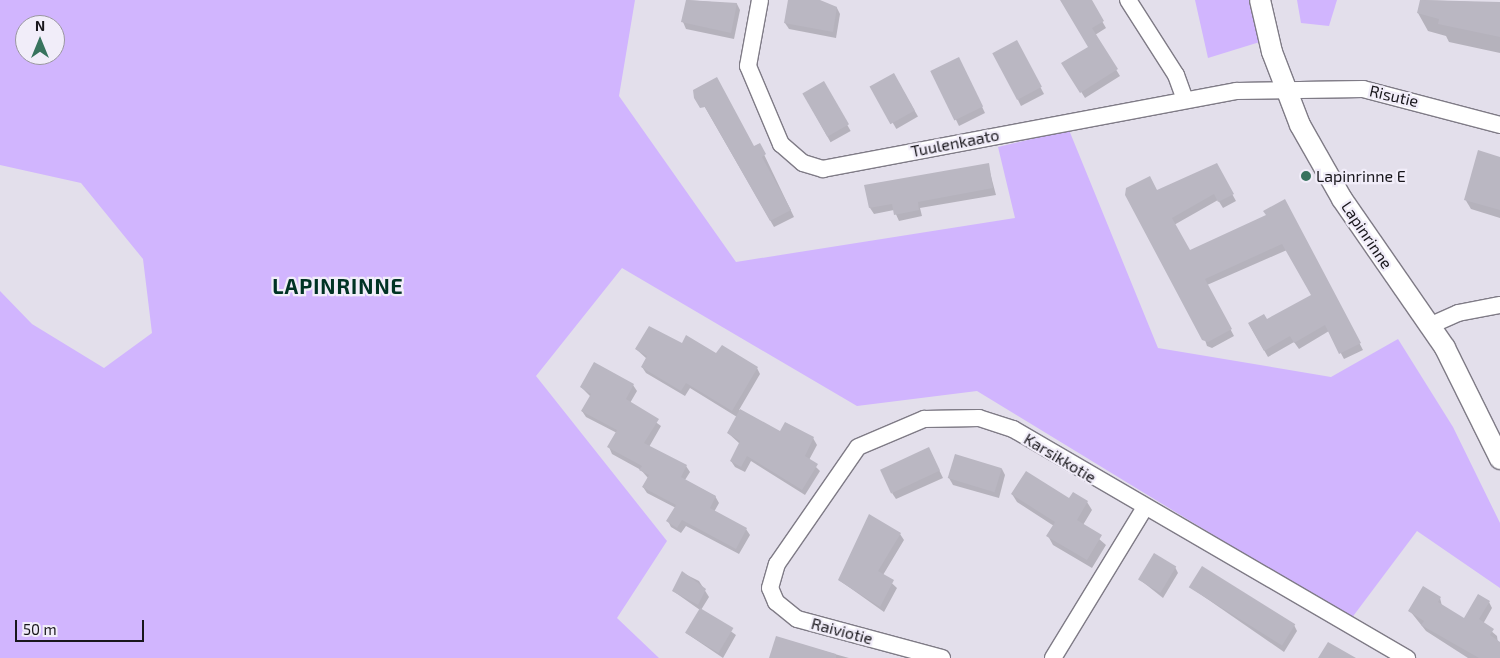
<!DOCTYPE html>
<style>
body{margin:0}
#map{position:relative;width:1500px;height:658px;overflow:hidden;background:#e3dfeb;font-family:"Exo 2",sans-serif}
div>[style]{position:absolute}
.green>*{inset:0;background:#d1b5fe}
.shadow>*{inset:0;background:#0003;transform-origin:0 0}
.building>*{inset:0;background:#bab7c2;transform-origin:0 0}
.roads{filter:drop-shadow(1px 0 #7f7b86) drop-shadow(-1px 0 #7f7b86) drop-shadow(0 1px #7f7b86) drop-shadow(0 -1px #7f7b86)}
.minor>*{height:16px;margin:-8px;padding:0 8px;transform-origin:8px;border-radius:8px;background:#fff}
.tertiary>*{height:20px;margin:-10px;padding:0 10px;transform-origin:10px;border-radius:10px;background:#fff}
.dots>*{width:14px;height:14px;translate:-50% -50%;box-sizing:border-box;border:2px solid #f1edf9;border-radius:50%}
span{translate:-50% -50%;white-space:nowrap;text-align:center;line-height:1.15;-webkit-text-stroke:4.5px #f1edf9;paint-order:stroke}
.street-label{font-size:16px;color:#18161b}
.poi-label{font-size:16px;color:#18161b}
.left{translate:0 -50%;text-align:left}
.district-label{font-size:21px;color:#003324;font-weight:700;letter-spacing:1px}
.north{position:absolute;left:15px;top:15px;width:50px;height:50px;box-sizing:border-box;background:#f1edf9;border:1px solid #9a97a0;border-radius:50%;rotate:0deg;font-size:14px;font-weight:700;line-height:20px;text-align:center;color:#18161b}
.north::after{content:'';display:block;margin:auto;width:18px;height:22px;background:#38735e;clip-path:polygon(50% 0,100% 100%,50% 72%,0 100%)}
.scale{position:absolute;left:15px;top:620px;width:129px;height:22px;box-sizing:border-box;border:2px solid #18161b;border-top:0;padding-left:6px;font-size:15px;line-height:18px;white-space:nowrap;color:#18161b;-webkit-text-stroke:4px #f1edf9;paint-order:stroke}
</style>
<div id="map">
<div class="green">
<i style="clip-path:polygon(evenodd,0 0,635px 0,619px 96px,736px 262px,1015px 218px,998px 147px,1069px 130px,1158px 348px,1331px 377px,1398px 339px,1453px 427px,1500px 523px,1500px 588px,1417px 531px,1351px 619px,977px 391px,857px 406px,622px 268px,536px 376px,667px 541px,617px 618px,659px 658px,0 658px,0 291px,32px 324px,104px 368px,152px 333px,143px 259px,81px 183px,0 165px,0 0,25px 25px,55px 25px,55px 55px,25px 55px,25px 25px)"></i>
<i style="clip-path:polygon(1195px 0,1250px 0,1263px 41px,1208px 58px)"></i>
<i style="clip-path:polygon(1297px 0,1337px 0,1329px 26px,1301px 23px)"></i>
</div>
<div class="shadow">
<i style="clip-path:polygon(687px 0,737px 4px,740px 10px,734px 39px,686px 29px,683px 22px)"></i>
<i style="clip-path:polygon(790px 0,837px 8px,840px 14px,836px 38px,789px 29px,785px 23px)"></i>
<i style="clip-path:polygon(1061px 0,1090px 0,1106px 28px,1095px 35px,1120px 76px,1085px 98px,1067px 69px,1089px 47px)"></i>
<i style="clip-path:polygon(1422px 0,1500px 3px,1500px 53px,1449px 42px,1446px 36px,1428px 31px,1418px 13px)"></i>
<i style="clip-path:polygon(1020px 48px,1044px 94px,1021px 106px,1018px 100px)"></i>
<i style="clip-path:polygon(962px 65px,985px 113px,959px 126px,932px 71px)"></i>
<i style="left:894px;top:75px;width:48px;height:25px;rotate:60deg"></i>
<i style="left:824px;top:83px;width:55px;height:23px;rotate:61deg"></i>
<i style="clip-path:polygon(695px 90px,754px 147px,759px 144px,794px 217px,774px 227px)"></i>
<i style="clip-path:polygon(1500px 158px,1500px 218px,1471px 209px,1465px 199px)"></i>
<i style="clip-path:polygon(988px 165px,996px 195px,920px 208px,922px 216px,899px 221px,894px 210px,874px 214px,870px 208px,866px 186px)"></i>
<i style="clip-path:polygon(1216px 165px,1236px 201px,1223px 208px,1218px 200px,1174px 225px,1189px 252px,1288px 207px,1363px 350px,1344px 359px,1329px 331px,1299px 349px,1294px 342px,1268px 357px,1249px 324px,1267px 321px,1313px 295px,1287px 250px,1207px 285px,1234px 336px,1212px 348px,1207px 346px,1157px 192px)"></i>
<i style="clip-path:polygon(682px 345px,757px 368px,760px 374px,739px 410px,780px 433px,786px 423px,813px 438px,817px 445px,809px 460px,820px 471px,805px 495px,751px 461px,745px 472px,735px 467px,731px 461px,740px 444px,728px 433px,737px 417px,690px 388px,685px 396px,646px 373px,642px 367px,647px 359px,636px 349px)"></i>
<i style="clip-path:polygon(633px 385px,637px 391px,630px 403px,661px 426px,649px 447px,686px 466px,690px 472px,685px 480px,715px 496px,719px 503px,714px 512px,746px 529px,750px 535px,739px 554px,686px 526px,681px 533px,671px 527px,668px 521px,676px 508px,647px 493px,643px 487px,648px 478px,641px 470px,612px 454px,609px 447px,617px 433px,586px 417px,582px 411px,591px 397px,581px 387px)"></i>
<i style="clip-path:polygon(932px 455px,943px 478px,896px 499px,892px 493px)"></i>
<i style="clip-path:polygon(1002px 469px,1005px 475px,999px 498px,953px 485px,949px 478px)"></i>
<i style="clip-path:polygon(1012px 494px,1087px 502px,1092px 510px,1083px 525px,1106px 545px,1092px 568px,1053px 545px,1048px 536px,1054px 526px,1017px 502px)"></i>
<i style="clip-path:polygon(900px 534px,904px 540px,883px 575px,897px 588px,884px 612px,839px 580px)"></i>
<i style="clip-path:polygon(1175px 567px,1178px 573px,1163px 598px,1139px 579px)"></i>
<i style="clip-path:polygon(683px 573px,699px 581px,709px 597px,701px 610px,736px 635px,723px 658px,686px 633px,700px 610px,673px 591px)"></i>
<i style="clip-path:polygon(1190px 587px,1294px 625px,1297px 631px,1284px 652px)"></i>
<i style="clip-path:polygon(1440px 598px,1442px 606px,1464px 619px,1489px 602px,1492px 608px,1483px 624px,1497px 636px,1500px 658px,1468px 658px,1426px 631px,1410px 611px)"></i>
<i style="clip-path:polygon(777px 638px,849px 658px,770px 658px)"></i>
</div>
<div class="building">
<i style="clip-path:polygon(686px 0,737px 3px,731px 33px,681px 22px)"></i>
<i style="clip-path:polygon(788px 0,820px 0,837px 7px,833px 32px,784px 23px)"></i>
<i style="clip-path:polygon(1060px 0,1092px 0,1104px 21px,1092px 28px,1118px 69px,1080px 93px,1061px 63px,1088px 47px)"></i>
<i style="clip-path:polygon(1420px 0,1500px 2px,1500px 37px,1438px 24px,1439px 19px,1417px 13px)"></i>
<i style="left:1017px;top:40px;width:53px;height:28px;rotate:62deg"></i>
<i style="left:959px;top:57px;width:55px;height:32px;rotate:64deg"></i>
<i style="left:894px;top:73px;width:43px;height:28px;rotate:61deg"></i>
<i style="clip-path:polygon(717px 77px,754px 146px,760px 143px,766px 154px,762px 157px,791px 210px,770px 221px,705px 107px,700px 108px,694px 98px,693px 90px)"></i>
<i style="left:824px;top:81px;width:50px;height:25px;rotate:60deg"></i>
<i style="clip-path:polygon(1478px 150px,1500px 157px,1500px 210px,1464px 200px)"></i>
<i style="clip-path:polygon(989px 163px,993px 188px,918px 202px,919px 210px,894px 215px,892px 204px,869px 208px,864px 185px)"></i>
<i style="clip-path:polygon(1217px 163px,1234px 194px,1218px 202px,1214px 194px,1172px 218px,1190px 250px,1266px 215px,1263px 211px,1285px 199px,1361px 343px,1339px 354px,1325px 325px,1294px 343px,1290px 336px,1264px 351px,1248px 323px,1264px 314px,1267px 319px,1311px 295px,1282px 244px,1205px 279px,1232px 329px,1208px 342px,1202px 340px,1125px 195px,1126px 188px,1150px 176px,1157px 190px)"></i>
<i style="clip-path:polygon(649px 326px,682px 343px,686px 335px,716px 353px,722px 345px,758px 367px,732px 411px,686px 383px,681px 391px,641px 367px,647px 356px,635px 349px)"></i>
<i style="clip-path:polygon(594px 362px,634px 384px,626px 399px,659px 419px,644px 443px,687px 465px,681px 477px,716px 496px,710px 508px,747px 528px,736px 549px,682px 520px,677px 528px,666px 521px,676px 505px,642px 487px,649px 475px,639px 470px,642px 466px,607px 447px,617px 430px,581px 411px,591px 394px,580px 387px)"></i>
<i style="clip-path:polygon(740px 409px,780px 431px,785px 422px,814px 437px,805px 456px,818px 464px,802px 490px,747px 456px,741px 467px,730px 461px,740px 441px,727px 433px)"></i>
<i style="left:929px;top:447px;width:26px;height:54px;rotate:65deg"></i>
<i style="left:955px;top:454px;width:49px;height:25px;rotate:17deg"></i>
<i style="clip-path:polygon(1026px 471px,1069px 498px,1073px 492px,1088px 501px,1077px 520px,1102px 535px,1087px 560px,1046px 536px,1055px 522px,1011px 494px)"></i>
<i style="clip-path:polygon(869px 514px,901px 533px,878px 571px,894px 580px,880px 607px,838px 580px)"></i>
<i style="left:1154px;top:553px;width:26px;height:31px;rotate:31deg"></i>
<i style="left:1202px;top:566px;width:110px;height:25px;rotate:32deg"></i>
<i style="clip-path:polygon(682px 571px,706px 589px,698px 605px,672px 591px)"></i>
<i style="clip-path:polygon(1423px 586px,1441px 597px,1438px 602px,1464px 618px,1478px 594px,1490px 601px,1479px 619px,1494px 629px,1490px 635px,1500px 642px,1500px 658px,1479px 658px,1421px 625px,1424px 621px,1408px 611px)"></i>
<i style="left:700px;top:608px;width:39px;height:29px;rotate:31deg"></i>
<i style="clip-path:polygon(776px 636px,836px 654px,836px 658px,769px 658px)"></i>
<i style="clip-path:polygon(1328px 642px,1356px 658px,1318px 658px)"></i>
</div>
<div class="roads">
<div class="minor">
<i style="left:760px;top:0;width:67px;rotate:100.3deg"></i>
<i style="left:748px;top:66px;width:85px;rotate:67.1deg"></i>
<i style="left:781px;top:144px;width:29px;rotate:41deg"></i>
<i style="left:803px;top:163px;width:21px;rotate:17deg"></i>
<i style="left:823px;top:169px;width:420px;rotate:-10.7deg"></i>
<i style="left:1236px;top:91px;width:127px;rotate:-0.9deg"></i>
<i style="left:1363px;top:89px;width:142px;rotate:14.7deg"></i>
<i style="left:1128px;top:0;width:89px;rotate:57.4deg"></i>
<i style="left:1176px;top:75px;width:23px;rotate:70deg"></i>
<i style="left:1429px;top:326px;width:32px;rotate:-24deg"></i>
<i style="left:1458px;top:313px;width:43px;rotate:-10.8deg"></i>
<i style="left:942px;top:658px;width:150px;rotate:-164.9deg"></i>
<i style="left:797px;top:619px;width:27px;rotate:-141deg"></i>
<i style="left:776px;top:602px;width:15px;rotate:-113deg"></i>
<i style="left:770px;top:588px;width:25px;rotate:-74deg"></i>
<i style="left:777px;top:564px;width:142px;rotate:-55.3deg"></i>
<i style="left:858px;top:447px;width:72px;rotate:-23deg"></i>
<i style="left:924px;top:419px;width:55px;rotate:-1deg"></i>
<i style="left:979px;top:418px;width:36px;rotate:18deg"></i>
<i style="left:1013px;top:429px;width:456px;rotate:30.2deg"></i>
<i style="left:1053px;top:658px;width:175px;rotate:-58.6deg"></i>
</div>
<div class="tertiary">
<i style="left:1260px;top:0;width:53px;rotate:77deg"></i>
<i style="left:1272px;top:52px;width:78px;rotate:69deg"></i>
<i style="left:1300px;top:125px;width:85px;rotate:60.4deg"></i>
<i style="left:1342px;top:199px;width:181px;rotate:55.3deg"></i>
<i style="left:1445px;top:348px;width:124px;rotate:63.6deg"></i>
</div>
</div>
<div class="dots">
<i style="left:1306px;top:176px;background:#38735e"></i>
</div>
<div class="street-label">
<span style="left:1394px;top:96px;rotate:13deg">Risutie</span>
<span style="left:955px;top:143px;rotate:-11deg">Tuulenkaato</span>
<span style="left:1367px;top:235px;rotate:56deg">Lapinrinne</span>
<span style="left:1060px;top:458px;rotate:31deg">Karsikkotie</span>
<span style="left:842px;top:631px;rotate:15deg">Raiviotie</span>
</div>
<div class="poi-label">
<span class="left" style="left:1316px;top:176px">Lapinrinne E</span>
</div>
<div class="district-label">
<span style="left:338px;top:286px">LAPINRINNE</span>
</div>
<div class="north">N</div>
<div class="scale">50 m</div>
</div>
